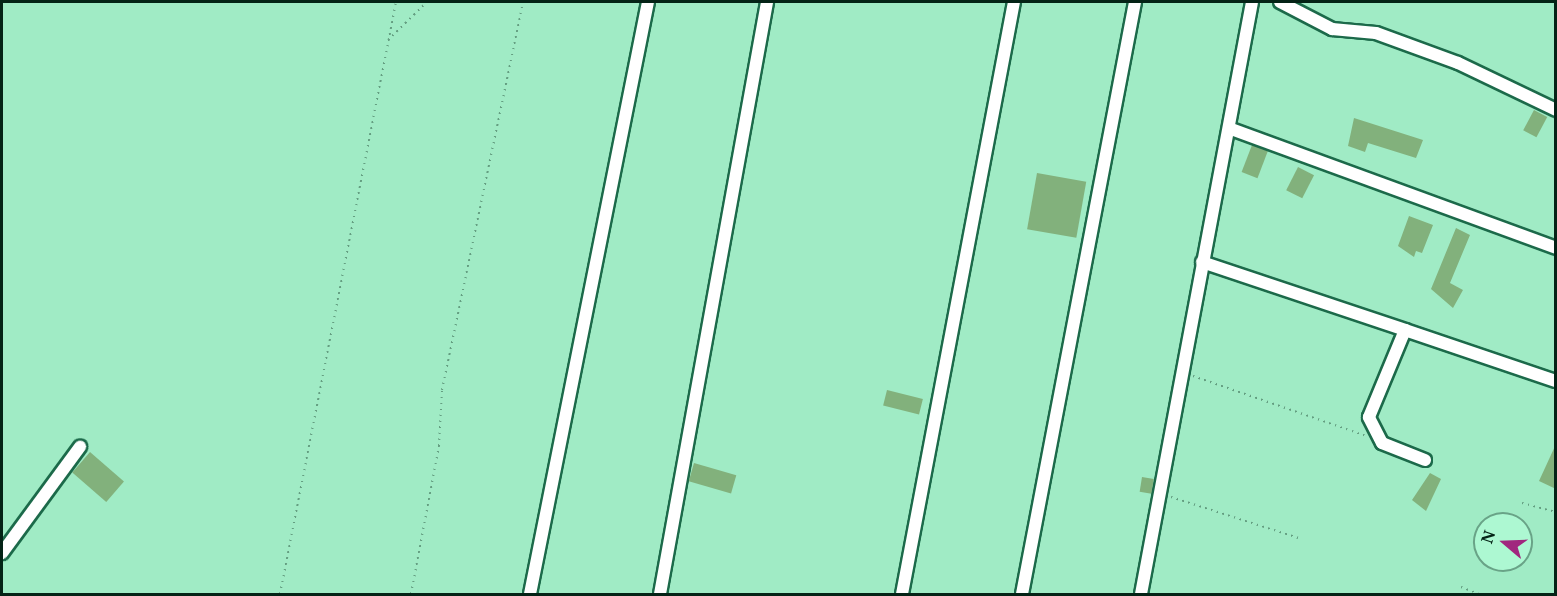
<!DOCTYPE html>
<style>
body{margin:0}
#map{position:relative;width:1557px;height:596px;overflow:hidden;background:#a0ebc5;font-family:"Noto Serif",serif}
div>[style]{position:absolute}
.building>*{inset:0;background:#82b17c;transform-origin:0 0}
.path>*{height:2px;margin-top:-1px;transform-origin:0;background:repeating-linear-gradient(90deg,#649e81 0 1.5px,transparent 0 6px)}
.roads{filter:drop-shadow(2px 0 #1c6a4a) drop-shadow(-2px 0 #1c6a4a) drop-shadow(0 2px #1c6a4a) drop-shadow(0 -2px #1c6a4a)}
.street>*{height:12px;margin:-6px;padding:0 6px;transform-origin:6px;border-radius:6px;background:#fff}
span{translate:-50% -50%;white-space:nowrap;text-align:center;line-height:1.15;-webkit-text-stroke:5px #adf8d2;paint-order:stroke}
.frame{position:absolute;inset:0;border:3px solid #042316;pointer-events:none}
.north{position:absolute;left:1473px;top:512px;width:60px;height:60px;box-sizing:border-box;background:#adf8d2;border:2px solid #69a387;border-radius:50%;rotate:289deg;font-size:16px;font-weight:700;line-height:24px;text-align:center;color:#042316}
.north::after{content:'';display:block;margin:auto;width:21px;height:27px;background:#a1277e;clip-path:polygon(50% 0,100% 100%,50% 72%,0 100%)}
</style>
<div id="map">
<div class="building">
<i style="left:1534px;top:110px;width:15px;height:23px;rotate:28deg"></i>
<i style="clip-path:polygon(1354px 118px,1423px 140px,1416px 158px,1368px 143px,1365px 152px,1348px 146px)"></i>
<i style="left:1252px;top:145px;width:17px;height:29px;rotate:21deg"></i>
<i style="left:1298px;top:167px;width:18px;height:26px;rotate:27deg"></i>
<i style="left:1037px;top:173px;width:50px;height:57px;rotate:10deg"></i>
<i style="clip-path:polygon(1409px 216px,1433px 225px,1422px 253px,1416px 251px,1414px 257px,1398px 246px)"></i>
<i style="clip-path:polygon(1456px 228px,1470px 235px,1450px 283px,1463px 290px,1453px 308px,1431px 289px)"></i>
<i style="left:887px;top:390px;width:37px;height:16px;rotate:14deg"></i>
<i style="clip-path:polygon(1556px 444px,1556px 489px,1539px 481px)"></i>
<i style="left:90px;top:452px;width:45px;height:27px;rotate:41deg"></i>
<i style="left:694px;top:463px;width:44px;height:19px;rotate:16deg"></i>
<i style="clip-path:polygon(1430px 473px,1441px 479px,1426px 511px,1412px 500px)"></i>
<i style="left:1142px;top:477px;width:12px;height:15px;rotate:9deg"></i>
</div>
<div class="path">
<i style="left:388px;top:40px;width:54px;rotate:-44.3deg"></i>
<i style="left:1193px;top:376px;width:183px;rotate:19.1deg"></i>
<i style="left:1171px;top:497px;width:134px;rotate:17.8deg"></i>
<i style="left:1522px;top:503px;width:35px;rotate:15deg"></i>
<i style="left:1461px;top:587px;width:19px;rotate:21deg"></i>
<i style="left:280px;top:594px;width:603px;rotate:-78.91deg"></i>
<i style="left:411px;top:594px;width:151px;rotate:-79.3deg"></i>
<i style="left:439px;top:446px;width:56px;rotate:-86.9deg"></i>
<i style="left:442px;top:390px;width:396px;rotate:-78.2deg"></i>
</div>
<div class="roads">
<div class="street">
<i style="left:1280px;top:2px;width:59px;rotate:27.4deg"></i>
<i style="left:1332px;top:29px;width:44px;rotate:5.2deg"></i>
<i style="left:1376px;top:33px;width:87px;rotate:20.1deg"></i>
<i style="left:1458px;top:63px;width:109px;rotate:25.6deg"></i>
<i style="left:1231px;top:129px;width:346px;rotate:20.1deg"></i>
<i style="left:1202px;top:262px;width:214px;rotate:18.5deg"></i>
<i style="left:1425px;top:460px;width:46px;rotate:-158.4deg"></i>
<i style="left:1382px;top:443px;width:29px;rotate:-117deg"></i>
<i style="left:1369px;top:417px;width:94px;rotate:-67.5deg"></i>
<i style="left:1405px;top:330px;width:159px;rotate:18.7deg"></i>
<i style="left:2px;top:553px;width:132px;rotate:-53.7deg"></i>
<i style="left:530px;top:594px;width:604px;rotate:-78.73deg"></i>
<i style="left:660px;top:594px;width:602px;rotate:-79.75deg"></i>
<i style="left:902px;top:594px;width:603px;rotate:-79.29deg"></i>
<i style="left:1022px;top:594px;width:603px;rotate:-79.19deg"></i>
<i style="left:1141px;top:594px;width:602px;rotate:-79.38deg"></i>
</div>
</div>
<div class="frame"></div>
<div class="north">N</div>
</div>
